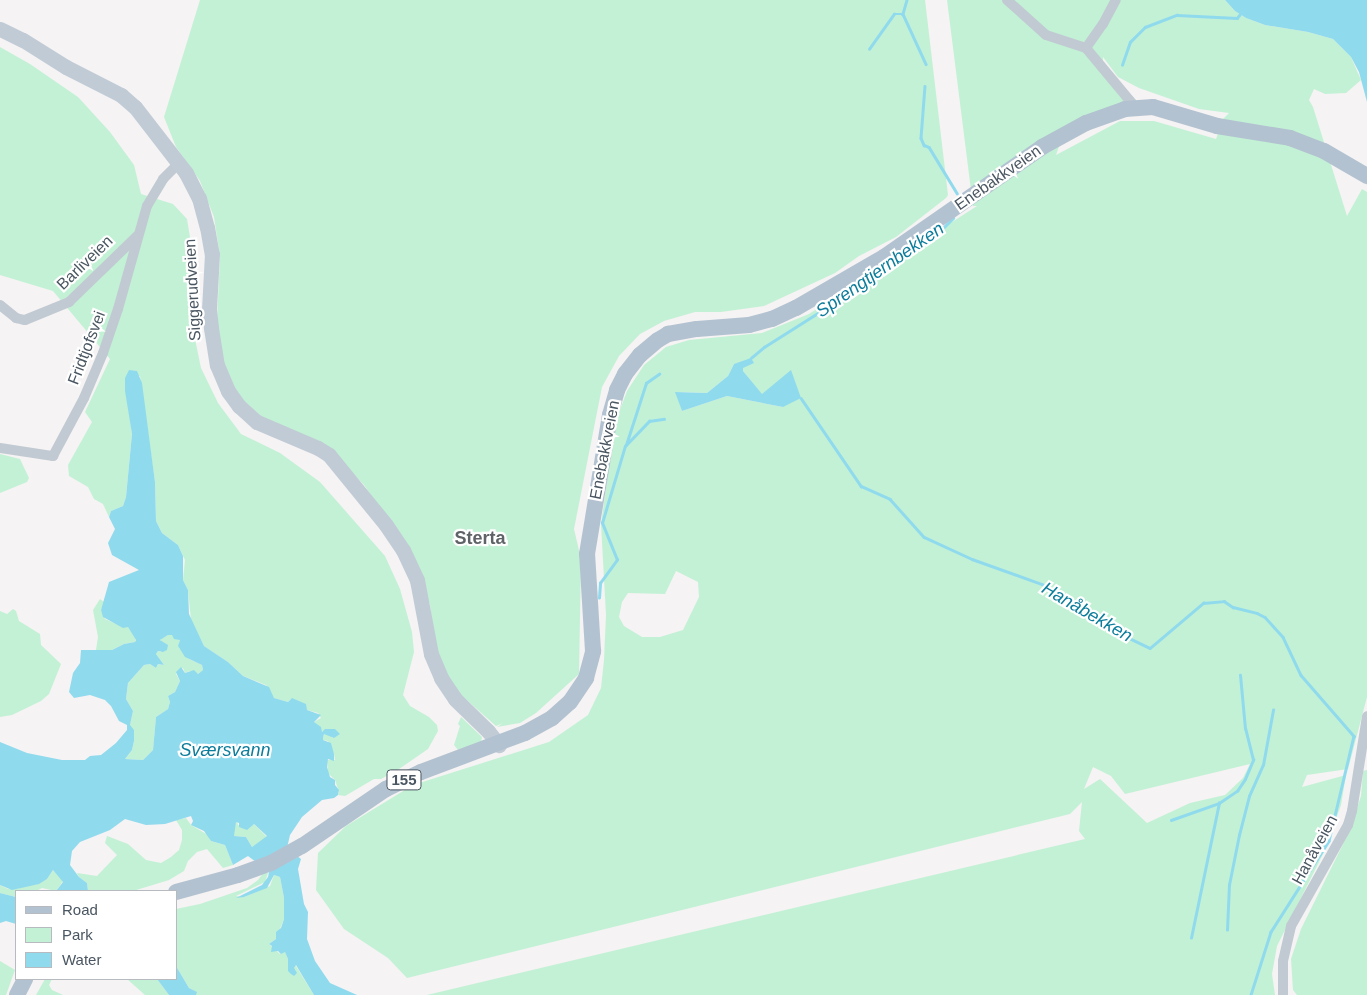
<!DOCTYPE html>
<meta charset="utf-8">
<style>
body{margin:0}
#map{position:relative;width:1367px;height:995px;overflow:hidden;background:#f5f3f3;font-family:Arial,sans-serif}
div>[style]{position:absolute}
.green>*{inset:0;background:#c3f1d5}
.water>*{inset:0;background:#90daee}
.stream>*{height:2.5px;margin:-1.25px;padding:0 1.25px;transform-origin:1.25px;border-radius:1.25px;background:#90daee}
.minor>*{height:10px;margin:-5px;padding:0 5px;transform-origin:5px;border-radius:5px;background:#c1cad2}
.secondary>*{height:15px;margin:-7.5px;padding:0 7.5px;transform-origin:7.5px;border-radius:7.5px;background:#c1cbd6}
.primary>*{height:16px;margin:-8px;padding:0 8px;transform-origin:8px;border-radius:8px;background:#b3c2d1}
span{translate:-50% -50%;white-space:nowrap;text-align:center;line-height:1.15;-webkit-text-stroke:4.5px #fff;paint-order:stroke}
.shield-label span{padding:1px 4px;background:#fff;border:1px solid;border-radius:4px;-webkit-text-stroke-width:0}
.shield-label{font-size:15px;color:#4a5661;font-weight:700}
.street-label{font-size:16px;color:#4a5661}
.water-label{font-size:18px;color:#0c7c9b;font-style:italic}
.neighbourhood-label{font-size:18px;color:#5f6368;font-weight:700}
.legend{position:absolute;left:15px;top:890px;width:162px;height:90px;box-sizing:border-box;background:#fff;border:1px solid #b7bbc0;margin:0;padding:6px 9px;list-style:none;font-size:15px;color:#4a5661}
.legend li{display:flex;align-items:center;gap:10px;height:25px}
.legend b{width:25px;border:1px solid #b7bbc0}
</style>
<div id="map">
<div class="green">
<i style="clip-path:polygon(200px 0,925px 0,948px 195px,946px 198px,896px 237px,859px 256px,835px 273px,764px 306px,721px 312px,695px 312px,664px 321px,640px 334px,619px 356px,602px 387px,574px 529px,581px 559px,579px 674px,536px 713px,520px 723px,497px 727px,503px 723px,496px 726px,452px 687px,435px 651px,430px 605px,416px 562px,364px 485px,332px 451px,267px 421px,237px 395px,225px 369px,217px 321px,220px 256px,214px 217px,200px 181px,176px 147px,164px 117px)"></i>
<i style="clip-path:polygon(evenodd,947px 0,1225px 0,1235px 11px,1246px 18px,1265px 25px,1308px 32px,1333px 39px,1351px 57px,1361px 80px,1346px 93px,1325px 94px,1314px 89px,1309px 100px,1313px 107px,1347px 216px,1362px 189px,1367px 192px,1367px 697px,1348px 769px,1307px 775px,1302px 787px,1346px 775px,1341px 805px,1324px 852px,1277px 946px,1272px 974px,1275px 995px,427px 995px,1085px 839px,1079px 831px,1082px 802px,1070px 814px,407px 978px,388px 958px,344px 929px,316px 890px,318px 853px,346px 826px,413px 785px,549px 742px,588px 715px,601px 688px,604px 660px,606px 615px,601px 524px,615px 423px,627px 391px,644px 365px,666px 347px,689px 340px,762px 333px,809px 314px,977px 206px,973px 206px,947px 0,1103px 57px,1118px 77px,1139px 88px,1199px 109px,1229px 113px,1223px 119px,1216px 139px,1154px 121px,1120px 121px,1056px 155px,1062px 138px,1139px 103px,1103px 66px,1103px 57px,947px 0,734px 364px,743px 368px,743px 371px,762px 395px,771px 389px,783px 407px,727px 396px,682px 411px,676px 392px,707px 393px,728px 376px,734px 364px,947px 0,676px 571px,698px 582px,699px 597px,683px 630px,660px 637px,642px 637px,624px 626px,619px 617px,622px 602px,628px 593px,665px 594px,676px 571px,947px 0,1250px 764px,1243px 778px,1225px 795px,1190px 803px,1147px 823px,1100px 779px,1084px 789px,1093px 767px,1111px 776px,1125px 794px,1250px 764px)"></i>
<i style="clip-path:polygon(0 47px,30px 64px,78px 97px,110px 132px,134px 165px,141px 194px,173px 204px,187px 219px,193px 256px,191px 320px,201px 368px,218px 403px,241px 434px,280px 453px,320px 482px,385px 556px,400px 589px,412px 632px,414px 652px,403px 695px,410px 706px,429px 717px,437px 725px,438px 731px,428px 749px,399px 769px,381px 779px,374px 779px,345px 796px,338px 795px,339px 792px,335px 780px,328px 773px,327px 760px,335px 760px,334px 754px,328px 741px,323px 740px,323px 738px,324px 734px,328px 734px,333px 738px,335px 729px,327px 729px,322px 732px,314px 722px,321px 718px,318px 713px,307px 710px,291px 699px,288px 702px,274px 698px,266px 685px,243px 676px,228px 662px,204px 646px,191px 620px,188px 590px,183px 580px,185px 560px,178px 545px,162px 533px,156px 521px,155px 482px,140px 376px,125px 378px,132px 434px,126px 497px,123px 506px,111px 511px,109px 517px,103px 504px,94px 499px,88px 487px,69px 476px,68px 465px,92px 422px,85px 412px,110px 359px,53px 291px,0 275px)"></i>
<i style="clip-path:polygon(0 454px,20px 459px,29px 478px,27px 482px,0 493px)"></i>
<i style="clip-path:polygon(100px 599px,104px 602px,101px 610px,105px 619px,123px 627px,128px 627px,136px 638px,135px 642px,124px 644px,112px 650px,96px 650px,98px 637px,93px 610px)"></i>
<i style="clip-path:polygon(13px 609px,16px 611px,19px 621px,40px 634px,41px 645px,61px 664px,49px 694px,41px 701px,12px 715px,0 717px,0 611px,7px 614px)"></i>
<i style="clip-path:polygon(168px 635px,172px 635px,180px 640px,179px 648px,189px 659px,202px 665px,203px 670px,198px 674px,190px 671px,185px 673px,183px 668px,181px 669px,176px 674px,180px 681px,175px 692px,168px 696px,170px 702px,168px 709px,156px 717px,153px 750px,143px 760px,125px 759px,132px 750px,134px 741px,130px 725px,133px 711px,126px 699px,128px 683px,144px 665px,150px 664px,156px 668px,158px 664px,164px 665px,156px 654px,158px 651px,161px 652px,161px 639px)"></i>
<i style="clip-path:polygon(461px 717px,482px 737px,481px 742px,458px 750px,454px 745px,460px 726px,458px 724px)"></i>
<i style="clip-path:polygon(1367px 770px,1367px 995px,1297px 995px,1293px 990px,1291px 959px,1301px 929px,1349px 832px,1361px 796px,1363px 771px)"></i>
<i style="clip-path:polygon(186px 818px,191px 825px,208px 835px,211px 841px,225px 845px,233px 865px,223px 868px,207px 849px,197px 852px,188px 861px,184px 871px,169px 880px,133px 891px,88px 891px,87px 883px,79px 877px,77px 873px,97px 876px,117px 855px,105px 843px,107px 836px,128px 844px,146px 860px,161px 863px,171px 857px,179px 850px,182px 840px,182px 830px,176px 820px)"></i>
<i style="clip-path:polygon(237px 821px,238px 825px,244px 827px,254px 824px,267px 837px,252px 847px,246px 837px,234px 836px,234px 826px)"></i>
<i style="clip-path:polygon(53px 870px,63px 881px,56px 891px,42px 888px,36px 891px,16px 891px,16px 897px,0 893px,0 885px,8px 889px,17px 889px,28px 884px,35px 885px,47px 879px)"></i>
<i style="clip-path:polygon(264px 872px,268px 873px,265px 882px,236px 896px,244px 897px,270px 886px,274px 875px,280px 877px,284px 898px,284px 919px,276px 939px,269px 944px,280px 954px,285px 951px,288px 959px,288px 964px,294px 968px,295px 965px,296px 966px,314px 995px,196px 995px,196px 992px,189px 988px,176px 966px,176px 909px,200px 904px,247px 888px,258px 880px)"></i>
<i style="clip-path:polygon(0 961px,15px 970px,6px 995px,0 995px)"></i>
<i style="clip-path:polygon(45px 979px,52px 979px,49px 985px,52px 990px,63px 995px,36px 995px)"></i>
<i style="clip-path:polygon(127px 979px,157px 979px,169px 995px,145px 995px)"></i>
</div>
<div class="water">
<i style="clip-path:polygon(1225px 0,1367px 0,1367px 102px,1359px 72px,1351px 57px,1333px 39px,1308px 32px,1265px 25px,1246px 18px,1235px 11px)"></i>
<i style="clip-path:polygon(751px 358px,754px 363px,743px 368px,743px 371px,762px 394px,791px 370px,801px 398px,783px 407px,727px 396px,682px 411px,675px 392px,707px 393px,728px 376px,734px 364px)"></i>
<i style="clip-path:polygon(evenodd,129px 370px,137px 371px,142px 383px,155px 482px,156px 521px,162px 533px,178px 545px,183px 556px,183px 580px,188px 590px,189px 614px,204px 646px,228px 662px,243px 676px,269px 687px,274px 698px,288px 702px,292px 698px,306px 704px,307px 710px,321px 715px,314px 722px,321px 727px,322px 732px,325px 729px,335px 729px,340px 734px,334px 738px,324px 734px,323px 738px,323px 740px,331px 743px,334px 754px,334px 761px,328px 759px,327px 767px,330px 777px,335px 780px,335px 785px,339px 790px,338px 795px,334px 798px,322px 800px,302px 817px,290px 835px,287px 848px,301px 859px,298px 869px,304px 904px,308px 912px,307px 939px,315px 961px,330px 983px,357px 995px,314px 995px,296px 965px,294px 968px,297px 973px,294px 976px,291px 974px,288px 971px,288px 959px,285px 952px,281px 954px,278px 951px,271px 952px,272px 946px,269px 944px,276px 939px,276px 932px,281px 928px,284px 919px,284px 898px,280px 877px,274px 875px,267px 888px,244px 897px,236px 898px,262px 885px,268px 877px,269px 872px,248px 856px,233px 865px,225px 845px,211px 841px,204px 831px,191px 825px,193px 821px,191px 816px,165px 824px,146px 825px,125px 819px,110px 830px,80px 842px,72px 851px,70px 865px,79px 877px,87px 883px,88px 891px,56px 891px,63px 882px,53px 870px,47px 879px,39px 884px,12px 890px,0 885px,0 742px,27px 753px,62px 760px,85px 760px,90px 756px,101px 755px,116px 743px,127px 730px,127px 725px,119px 721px,111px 706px,105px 700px,90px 695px,74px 698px,69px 692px,73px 673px,80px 663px,81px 650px,112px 650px,124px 644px,135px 642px,136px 640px,128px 627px,123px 628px,103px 617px,101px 610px,109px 582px,139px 570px,112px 555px,108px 543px,115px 529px,109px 517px,111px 511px,123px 506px,126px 497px,132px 434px,125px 391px,125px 378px,129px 370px,168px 635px,172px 635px,174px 639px,180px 640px,178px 646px,185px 657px,202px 665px,203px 670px,198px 674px,194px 670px,185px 673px,181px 667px,176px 672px,180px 681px,175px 692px,168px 696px,170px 702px,168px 709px,156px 717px,153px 750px,143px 760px,125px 759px,132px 750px,134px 741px,134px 730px,130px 725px,133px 711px,126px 699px,128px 683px,144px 665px,150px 664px,156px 668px,158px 664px,164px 665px,156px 654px,158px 651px,163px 652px,167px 650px,168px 645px,160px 640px,168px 635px,129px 370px,236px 822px,239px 823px,239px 827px,247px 830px,254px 824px,267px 836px,252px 847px,246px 837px,234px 836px,236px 822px)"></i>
<i style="clip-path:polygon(0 893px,16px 897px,16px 924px,6px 921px,0 923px)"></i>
<i style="clip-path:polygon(176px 966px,189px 988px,197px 992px,196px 995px,169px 995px,157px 979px,176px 979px)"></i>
</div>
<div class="stream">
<i style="left:907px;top:0;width:15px;rotate:106deg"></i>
<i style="left:903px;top:14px;width:55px;rotate:65.3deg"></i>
<i style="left:869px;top:49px;width:43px;rotate:-54.5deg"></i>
<i style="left:894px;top:14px;width:9px"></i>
<i style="left:1122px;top:65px;width:24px;rotate:-71deg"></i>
<i style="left:1130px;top:42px;width:21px;rotate:-45deg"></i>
<i style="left:1145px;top:27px;width:34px;rotate:-21deg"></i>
<i style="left:1177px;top:15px;width:60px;rotate:2.9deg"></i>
<i style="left:1237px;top:18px;width:5px;rotate:-53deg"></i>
<i style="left:925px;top:86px;width:52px;rotate:94.4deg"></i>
<i style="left:921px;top:138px;width:8px;rotate:67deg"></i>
<i style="left:924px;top:145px;width:5px;rotate:22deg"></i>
<i style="left:929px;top:147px;width:54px;rotate:58.7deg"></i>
<i style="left:751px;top:358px;width:17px;rotate:-40deg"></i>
<i style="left:764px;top:347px;width:151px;rotate:-32.3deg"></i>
<i style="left:892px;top:266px;width:54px;rotate:-35.2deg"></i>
<i style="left:936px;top:235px;width:24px;rotate:-45deg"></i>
<i style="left:801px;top:398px;width:107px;rotate:55.7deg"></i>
<i style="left:861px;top:486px;width:32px;rotate:24deg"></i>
<i style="left:890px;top:499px;width:51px;rotate:48.2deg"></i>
<i style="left:924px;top:537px;width:53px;rotate:24.6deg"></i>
<i style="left:972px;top:559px;width:74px;rotate:19.7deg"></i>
<i style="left:1042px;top:584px;width:37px;rotate:29deg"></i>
<i style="left:1074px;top:602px;width:36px;rotate:39deg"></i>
<i style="left:1102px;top:625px;width:53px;rotate:25.6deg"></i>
<i style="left:1150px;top:648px;width:70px;rotate:-40.3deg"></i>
<i style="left:1203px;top:603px;width:21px;rotate:-5deg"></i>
<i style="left:1224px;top:601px;width:11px;rotate:34deg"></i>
<i style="left:1233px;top:607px;width:25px;rotate:14deg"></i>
<i style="left:1257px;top:613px;width:9px;rotate:27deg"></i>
<i style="left:1265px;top:617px;width:27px;rotate:48deg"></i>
<i style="left:1283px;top:637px;width:42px;rotate:64.7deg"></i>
<i style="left:1301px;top:675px;width:81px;rotate:49deg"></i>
<i style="left:1354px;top:736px;width:108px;rotate:103.4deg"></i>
<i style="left:1329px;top:841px;width:108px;rotate:122.5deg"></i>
<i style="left:1271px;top:932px;width:66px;rotate:107.6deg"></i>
<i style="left:626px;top:445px;width:65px;rotate:-72.1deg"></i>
<i style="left:646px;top:383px;width:16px;rotate:-35deg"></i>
<i style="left:599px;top:598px;width:15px;rotate:-86deg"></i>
<i style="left:600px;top:583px;width:29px;rotate:-54deg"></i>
<i style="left:617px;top:560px;width:40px;rotate:-112deg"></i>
<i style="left:602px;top:523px;width:80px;rotate:-73.4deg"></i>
<i style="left:625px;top:446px;width:35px;rotate:-46deg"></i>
<i style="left:649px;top:421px;width:15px;rotate:-8deg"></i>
<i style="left:1171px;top:820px;width:51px;rotate:-19.5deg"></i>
<i style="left:1219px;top:803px;width:22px;rotate:-34deg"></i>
<i style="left:1237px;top:791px;width:14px;rotate:-56deg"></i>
<i style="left:1245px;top:779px;width:21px;rotate:-67deg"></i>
<i style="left:1253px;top:760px;width:32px;rotate:-104deg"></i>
<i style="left:1245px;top:729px;width:54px;rotate:-95.3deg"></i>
<i style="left:1227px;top:930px;width:45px;rotate:-87.5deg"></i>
<i style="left:1229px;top:885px;width:51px;rotate:-78.7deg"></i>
<i style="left:1239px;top:835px;width:40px;rotate:-75.6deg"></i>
<i style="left:1249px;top:796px;width:34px;rotate:-66deg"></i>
<i style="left:1263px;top:765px;width:56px;rotate:-79.7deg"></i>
<i style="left:1191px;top:938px;width:138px;rotate:-78.3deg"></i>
</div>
<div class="minor">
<i style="left:1007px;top:0;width:52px;rotate:41.9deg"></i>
<i style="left:1046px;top:35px;width:42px;rotate:18deg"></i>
<i style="left:1086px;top:48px;width:78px;rotate:50.2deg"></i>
<i style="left:1086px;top:48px;width:29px;rotate:-55deg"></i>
<i style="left:1103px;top:24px;width:27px;rotate:-62deg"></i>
<i style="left:0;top:305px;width:21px;rotate:39deg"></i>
<i style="left:16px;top:318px;width:9px;rotate:13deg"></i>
<i style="left:25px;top:320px;width:48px;rotate:-22.2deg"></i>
<i style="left:69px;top:302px;width:95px;rotate:-44.1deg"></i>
<i style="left:0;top:448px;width:54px;rotate:8.6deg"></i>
<i style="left:53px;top:456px;width:66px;rotate:-61.9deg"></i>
<i style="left:84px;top:398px;width:49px;rotate:-67.1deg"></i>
<i style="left:103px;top:353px;width:46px;rotate:-71.2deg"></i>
<i style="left:118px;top:309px;width:107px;rotate:-74.3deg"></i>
<i style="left:147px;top:206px;width:31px;rotate:-59deg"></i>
<i style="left:163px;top:179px;width:23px;rotate:-45deg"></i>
<i style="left:1283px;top:995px;width:34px;rotate:-90deg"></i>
<i style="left:1283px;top:961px;width:36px;rotate:-77deg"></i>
<i style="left:1291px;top:926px;width:116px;rotate:-60.6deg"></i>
<i style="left:1348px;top:825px;width:15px;rotate:-74deg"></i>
<i style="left:1352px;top:811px;width:96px;rotate:-81deg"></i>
</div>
<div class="secondary">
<i style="left:0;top:29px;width:25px;rotate:26deg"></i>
<i style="left:23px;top:40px;width:51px;rotate:32.1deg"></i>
<i style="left:66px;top:67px;width:62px;rotate:27deg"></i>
<i style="left:121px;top:95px;width:18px;rotate:41deg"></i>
<i style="left:135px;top:107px;width:83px;rotate:52.3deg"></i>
<i style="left:186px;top:173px;width:28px;rotate:63deg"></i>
<i style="left:199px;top:198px;width:30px;rotate:75deg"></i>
<i style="left:207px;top:227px;width:27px;rotate:80deg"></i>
<i style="left:212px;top:254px;width:55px;rotate:93.1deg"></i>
<i style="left:209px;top:309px;width:19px;rotate:84deg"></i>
<i style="left:211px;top:328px;width:37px;rotate:81deg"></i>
<i style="left:217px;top:365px;width:28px;rotate:67deg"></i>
<i style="left:228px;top:391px;width:19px;rotate:54deg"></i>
<i style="left:239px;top:406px;width:24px;rotate:42deg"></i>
<i style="left:257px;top:422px;width:66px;rotate:23.1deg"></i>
<i style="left:318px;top:448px;width:13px;rotate:32deg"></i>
<i style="left:329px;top:455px;width:90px;rotate:50.8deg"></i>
<i style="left:386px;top:525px;width:30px;rotate:56deg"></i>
<i style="left:403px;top:550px;width:33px;rotate:65deg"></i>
<i style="left:417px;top:580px;width:75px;rotate:79.3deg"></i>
<i style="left:431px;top:654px;width:26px;rotate:67deg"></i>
<i style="left:441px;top:678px;width:25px;rotate:56deg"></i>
<i style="left:455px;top:699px;width:46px;rotate:44.1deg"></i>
<i style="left:488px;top:731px;width:18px;rotate:52deg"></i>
</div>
<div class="primary">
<i style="left:176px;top:892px;width:64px;rotate:-15.3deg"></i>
<i style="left:238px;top:875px;width:35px;rotate:-20deg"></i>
<i style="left:271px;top:863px;width:35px;rotate:-29deg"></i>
<i style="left:302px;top:846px;width:102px;rotate:-34.2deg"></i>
<i style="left:386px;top:789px;width:39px;rotate:-26deg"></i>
<i style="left:421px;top:772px;width:111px;rotate:-20.6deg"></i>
<i style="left:525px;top:733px;width:31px;rotate:-29deg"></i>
<i style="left:552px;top:718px;width:24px;rotate:-42deg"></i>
<i style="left:570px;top:702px;width:29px;rotate:-56deg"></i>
<i style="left:586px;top:678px;width:28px;rotate:-75deg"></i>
<i style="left:593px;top:651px;width:97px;rotate:-93.5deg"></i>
<i style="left:587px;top:554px;width:141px;rotate:-80.6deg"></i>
<i style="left:610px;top:415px;width:26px;rotate:-74deg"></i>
<i style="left:617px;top:390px;width:18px;rotate:-63deg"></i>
<i style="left:625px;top:374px;width:24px;rotate:-52deg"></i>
<i style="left:640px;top:355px;width:23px;rotate:-40deg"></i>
<i style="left:658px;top:340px;width:12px;rotate:-31deg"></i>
<i style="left:668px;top:334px;width:29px;rotate:-10deg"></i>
<i style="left:697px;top:329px;width:52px;rotate:-4.4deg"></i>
<i style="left:749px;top:325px;width:24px;rotate:-15deg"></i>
<i style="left:772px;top:319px;width:26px;rotate:-25deg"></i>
<i style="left:796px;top:308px;width:102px;rotate:-30.1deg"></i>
<i style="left:884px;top:257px;width:193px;rotate:-34.8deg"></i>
<i style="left:1042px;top:147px;width:50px;rotate:-28.6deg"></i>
<i style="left:1086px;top:123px;width:41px;rotate:-19.7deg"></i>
<i style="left:1125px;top:109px;width:28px;rotate:-4deg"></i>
<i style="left:1153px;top:107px;width:67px;rotate:16.5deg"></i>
<i style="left:1217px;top:126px;width:74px;rotate:9.3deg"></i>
<i style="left:1290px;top:138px;width:36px;rotate:21deg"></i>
<i style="left:1324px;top:151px;width:50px;rotate:30.2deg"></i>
<i style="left:17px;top:995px;width:18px;rotate:-63deg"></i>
</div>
<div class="shield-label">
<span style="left:404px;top:780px">155</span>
</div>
<div class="street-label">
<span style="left:998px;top:178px;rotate:-35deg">Enebakkveien</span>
<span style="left:85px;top:263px;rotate:-44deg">Barliveien</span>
<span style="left:193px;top:290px;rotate:-93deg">Siggerudveien</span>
<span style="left:87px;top:348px;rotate:-69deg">Fridtjofsvei</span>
<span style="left:605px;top:450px;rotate:-79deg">Enebakkveien</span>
<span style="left:1315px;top:850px;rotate:-61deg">Hanåveien</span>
</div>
<div class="water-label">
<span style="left:880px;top:270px;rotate:-35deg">Sprengtjernbekken</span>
<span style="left:1087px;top:612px;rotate:30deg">Hanåbekken</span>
<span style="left:225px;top:750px">Sværsvann</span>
</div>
<div class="neighbourhood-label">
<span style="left:480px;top:538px">Sterta</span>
</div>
<ul class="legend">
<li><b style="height:6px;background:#b3c2d1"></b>Road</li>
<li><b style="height:14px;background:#c3f1d5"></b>Park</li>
<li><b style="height:14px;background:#90daee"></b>Water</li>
</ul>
</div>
